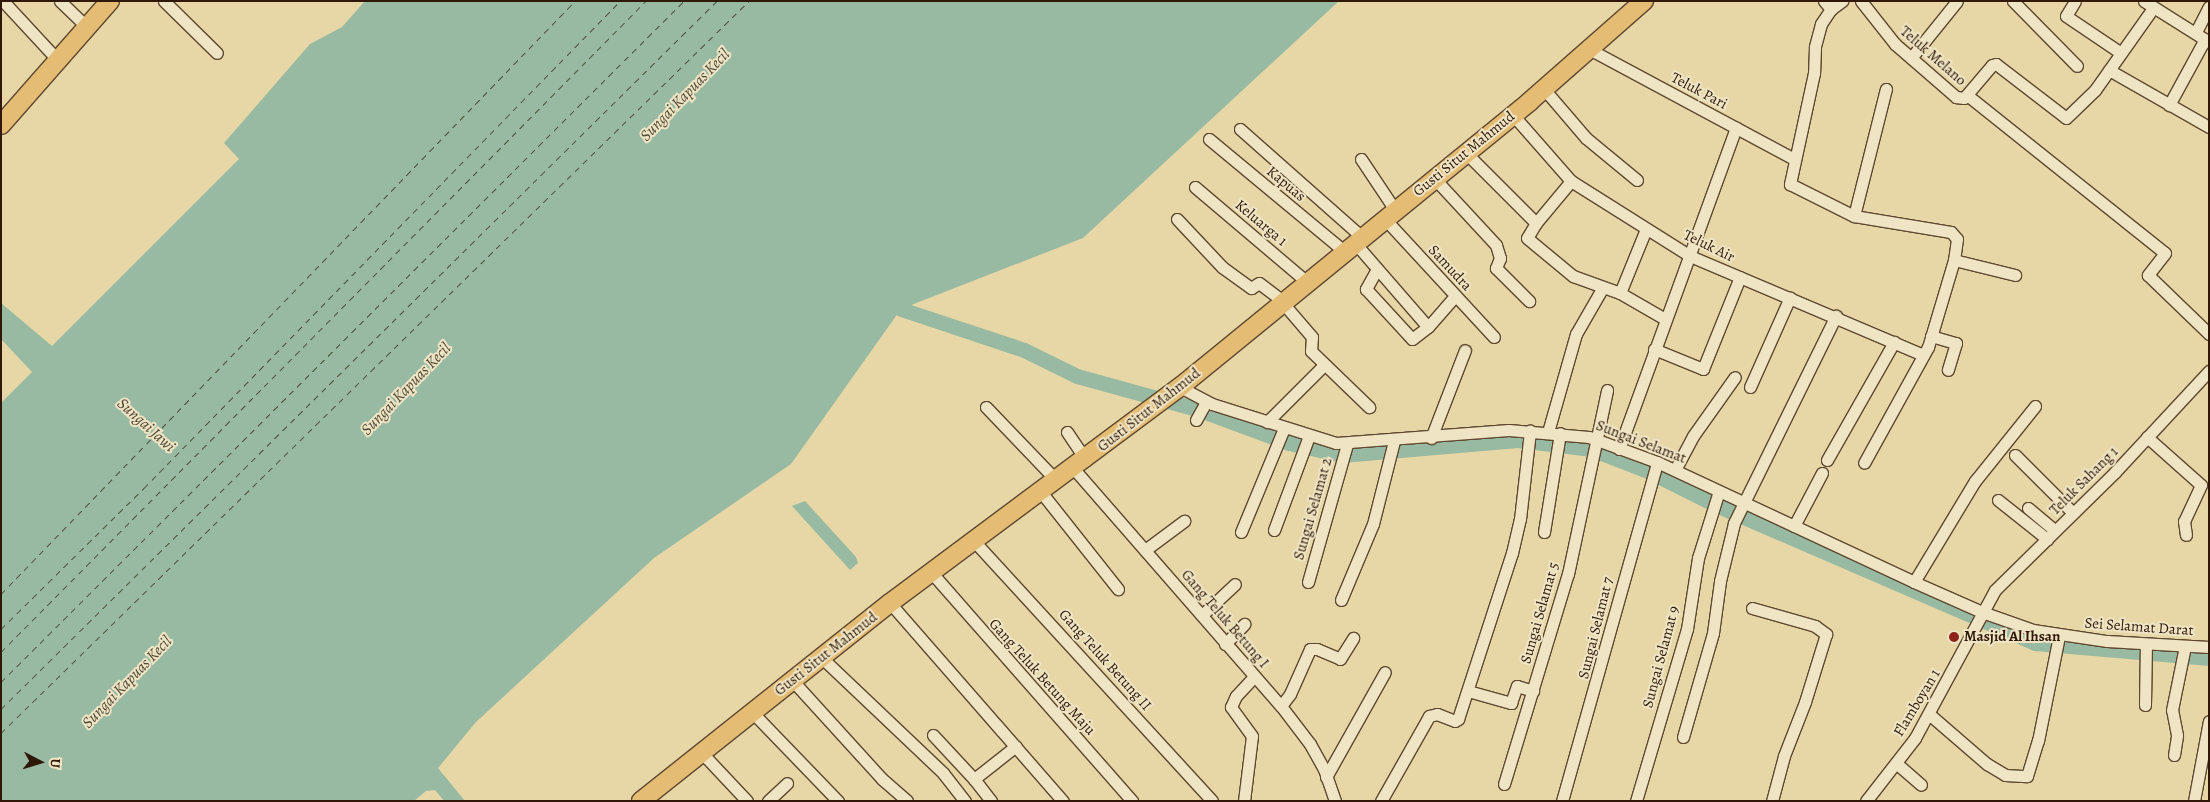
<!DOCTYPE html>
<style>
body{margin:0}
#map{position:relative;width:2210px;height:802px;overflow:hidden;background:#e7d7a6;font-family:Alegreya,serif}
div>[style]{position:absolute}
.water>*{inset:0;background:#98baa2}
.river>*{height:15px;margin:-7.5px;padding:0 7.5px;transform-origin:7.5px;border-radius:7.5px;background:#98baa2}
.ferry>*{height:1px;margin-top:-0.5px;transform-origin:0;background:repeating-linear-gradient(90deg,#4f4937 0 6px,transparent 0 11px)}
.roads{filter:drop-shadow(1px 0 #5e4830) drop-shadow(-1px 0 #5e4830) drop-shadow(0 1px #5e4830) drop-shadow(0 -1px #5e4830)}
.minor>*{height:11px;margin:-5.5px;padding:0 5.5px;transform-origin:5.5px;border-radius:5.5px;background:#efe5c5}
.highway>*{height:18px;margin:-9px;padding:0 9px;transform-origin:9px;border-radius:9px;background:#e4bc73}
.dots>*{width:14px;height:14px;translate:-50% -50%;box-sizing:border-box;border:2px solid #efe5c5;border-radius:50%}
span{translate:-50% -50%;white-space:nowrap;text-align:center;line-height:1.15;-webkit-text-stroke:4px #efe5c5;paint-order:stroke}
.street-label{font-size:15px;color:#301809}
.poi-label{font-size:15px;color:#301809;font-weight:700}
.left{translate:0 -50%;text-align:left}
.water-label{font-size:16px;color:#4f4937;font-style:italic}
.frame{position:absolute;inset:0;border:2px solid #301809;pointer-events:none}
.north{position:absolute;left:15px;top:737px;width:50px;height:50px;-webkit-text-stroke:4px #efe5c5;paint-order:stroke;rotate:95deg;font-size:14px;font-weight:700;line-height:20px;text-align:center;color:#301809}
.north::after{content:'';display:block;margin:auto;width:18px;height:22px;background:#301809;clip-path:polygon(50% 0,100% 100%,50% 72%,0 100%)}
</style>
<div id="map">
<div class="water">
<i style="clip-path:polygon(365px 1px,1339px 1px,1083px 238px,901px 309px,791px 464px,654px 558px,476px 722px,438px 768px,465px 801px,444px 801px,435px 790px,426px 791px,414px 801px,1px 801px,1px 403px,32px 372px,1px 339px,1px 303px,52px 346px,239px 159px,224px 143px,310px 44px,342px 27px)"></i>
<i style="clip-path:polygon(805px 501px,856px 557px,858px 563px,850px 570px,792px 506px)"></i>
</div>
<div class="river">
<i style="left:901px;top:309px;width:130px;rotate:18.4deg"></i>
<i style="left:1024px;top:350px;width:59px;rotate:26.1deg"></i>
<i style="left:1077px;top:376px;width:124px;rotate:15.4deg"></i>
<i style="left:1197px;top:409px;width:98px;rotate:20.3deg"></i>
<i style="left:1289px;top:443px;width:54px;rotate:12.8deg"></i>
<i style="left:1342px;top:455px;width:176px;rotate:-4.9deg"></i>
<i style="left:1517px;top:440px;width:75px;rotate:6.9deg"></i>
<i style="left:1591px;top:449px;width:61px;rotate:21.1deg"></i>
<i style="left:1648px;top:471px;width:76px;rotate:26.6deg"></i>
<i style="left:1716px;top:505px;width:348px;rotate:23.4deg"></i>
<i style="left:2035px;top:643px;width:175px;rotate:4.9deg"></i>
</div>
<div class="ferry">
<i style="left:1px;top:594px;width:825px;rotate:-45.93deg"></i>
<i style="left:1px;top:629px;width:201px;rotate:-44.6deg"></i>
<i style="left:144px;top:488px;width:681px;rotate:-45.65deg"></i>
<i style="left:1px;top:652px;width:916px;rotate:-45.27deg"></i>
<i style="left:1px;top:682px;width:964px;rotate:-44.92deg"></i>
<i style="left:1px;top:709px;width:1007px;rotate:-44.68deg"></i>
<i style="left:1px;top:733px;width:1047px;rotate:-44.38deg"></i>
</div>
<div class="roads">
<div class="minor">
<i style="left:3px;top:1px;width:74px;rotate:47.2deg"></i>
<i style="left:60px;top:1px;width:30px;rotate:44deg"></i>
<i style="left:164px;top:1px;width:74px;rotate:44.5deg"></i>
<i style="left:1824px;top:1px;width:11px;rotate:49deg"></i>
<i style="left:1831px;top:9px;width:14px;rotate:-36deg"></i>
<i style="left:1861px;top:1px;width:55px;rotate:51.7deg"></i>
<i style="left:1895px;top:44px;width:81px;rotate:41deg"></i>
<i style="left:1956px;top:97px;width:8px;rotate:7deg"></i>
<i style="left:1964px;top:98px;width:43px;rotate:-49.7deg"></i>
<i style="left:1992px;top:65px;width:4px;rotate:-14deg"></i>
<i style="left:1996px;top:64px;width:88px;rotate:37.6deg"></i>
<i style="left:2066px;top:118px;width:40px;rotate:-44deg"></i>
<i style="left:2095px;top:90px;width:100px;rotate:-54.7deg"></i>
<i style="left:2013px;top:1px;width:91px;rotate:45.4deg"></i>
<i style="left:2075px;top:1px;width:17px;rotate:121deg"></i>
<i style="left:2066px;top:16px;width:66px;rotate:33.9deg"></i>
<i style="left:2144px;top:1px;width:77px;rotate:32.2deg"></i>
<i style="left:1831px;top:9px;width:18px;rotate:124deg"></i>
<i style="left:1821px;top:24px;width:24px;rotate:105deg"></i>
<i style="left:1815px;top:47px;width:26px;rotate:92deg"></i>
<i style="left:1814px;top:73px;width:114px;rotate:102.2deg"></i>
<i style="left:1790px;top:184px;width:72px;rotate:26.6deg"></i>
<i style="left:1854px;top:216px;width:98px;rotate:9.4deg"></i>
<i style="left:1951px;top:232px;width:9px;rotate:49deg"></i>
<i style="left:1957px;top:239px;width:21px;rotate:98deg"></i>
<i style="left:1954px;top:260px;width:91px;rotate:106.6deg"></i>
<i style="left:1928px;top:347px;width:132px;rotate:118.9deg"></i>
<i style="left:2196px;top:32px;width:28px;rotate:-63deg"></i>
<i style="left:1589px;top:49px;width:233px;rotate:28.2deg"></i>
<i style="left:1911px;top:58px;width:73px;rotate:-51.1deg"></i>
<i style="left:2109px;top:70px;width:115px;rotate:29.7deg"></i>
<i style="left:1544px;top:89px;width:65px;rotate:49.4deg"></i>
<i style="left:1586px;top:138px;width:66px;rotate:39.5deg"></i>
<i style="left:1967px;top:95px;width:253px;rotate:38.6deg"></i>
<i style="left:2165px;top:253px;width:28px;rotate:128deg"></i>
<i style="left:2148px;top:275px;width:85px;rotate:44deg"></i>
<i style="left:2169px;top:105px;width:75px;rotate:-61.4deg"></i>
<i style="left:1513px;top:115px;width:88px;rotate:48.7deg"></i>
<i style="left:1571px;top:181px;width:141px;rotate:32.2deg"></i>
<i style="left:1690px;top:256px;width:253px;rotate:23deg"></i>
<i style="left:1240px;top:129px;width:163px;rotate:41.5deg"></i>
<i style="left:1209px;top:139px;width:175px;rotate:39.7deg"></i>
<i style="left:1466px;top:153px;width:99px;rotate:45deg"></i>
<i style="left:1361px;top:159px;width:61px;rotate:56.3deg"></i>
<i style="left:1434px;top:178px;width:91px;rotate:47.2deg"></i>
<i style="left:1496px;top:245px;width:14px;rotate:73deg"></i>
<i style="left:1500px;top:258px;width:11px;rotate:112deg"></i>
<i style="left:1496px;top:268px;width:47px;rotate:45deg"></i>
<i style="left:1571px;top:181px;width:55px;rotate:129.8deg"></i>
<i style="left:1536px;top:223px;width:17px;rotate:121deg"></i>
<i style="left:1527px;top:238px;width:60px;rotate:39.6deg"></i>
<i style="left:1573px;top:276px;width:50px;rotate:19.9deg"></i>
<i style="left:1620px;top:293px;width:52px;rotate:30deg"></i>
<i style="left:1195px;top:187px;width:147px;rotate:40.3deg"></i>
<i style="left:1854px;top:216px;width:131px;rotate:-75.9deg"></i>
<i style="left:1384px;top:218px;width:162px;rotate:47.3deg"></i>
<i style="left:1177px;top:219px;width:66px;rotate:46.8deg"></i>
<i style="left:1222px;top:267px;width:36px;rotate:36deg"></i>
<i style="left:1251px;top:288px;width:9px;rotate:-32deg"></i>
<i style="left:1259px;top:283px;width:30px;rotate:37deg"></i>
<i style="left:1355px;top:243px;width:111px;rotate:49deg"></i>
<i style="left:1954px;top:260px;width:63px;rotate:13.8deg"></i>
<i style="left:1377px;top:269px;width:23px;rotate:119deg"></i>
<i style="left:1366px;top:289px;width:68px;rotate:47.4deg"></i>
<i style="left:1412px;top:339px;width:20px;rotate:-37deg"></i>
<i style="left:1428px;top:327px;width:41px;rotate:-48.9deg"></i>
<i style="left:1620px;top:293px;width:69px;rotate:-67.9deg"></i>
<i style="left:1282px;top:302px;width:46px;rotate:49.4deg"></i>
<i style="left:1312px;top:337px;width:14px;rotate:94deg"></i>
<i style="left:1311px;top:351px;width:81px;rotate:44deg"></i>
<i style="left:1931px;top:336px;width:26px;rotate:16deg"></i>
<i style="left:1956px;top:343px;width:28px;rotate:107deg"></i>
<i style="left:1654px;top:349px;width:53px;rotate:22.2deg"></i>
<i style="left:1703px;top:369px;width:99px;rotate:-68.1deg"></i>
<i style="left:1180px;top:387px;width:36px;rotate:28deg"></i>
<i style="left:1212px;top:404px;width:130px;rotate:17.5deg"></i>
<i style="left:1336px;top:443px;width:173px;rotate:-4.3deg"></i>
<i style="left:1509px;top:430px;width:80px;rotate:5deg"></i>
<i style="left:1589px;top:437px;width:72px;rotate:20.2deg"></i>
<i style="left:1657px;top:462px;width:284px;rotate:25deg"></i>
<i style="left:1914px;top:582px;width:74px;rotate:23.8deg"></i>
<i style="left:1982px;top:612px;width:54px;rotate:19.4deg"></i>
<i style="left:2033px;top:630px;width:75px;rotate:8.5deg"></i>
<i style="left:2107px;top:641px;width:102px;rotate:3.4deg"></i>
<i style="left:1750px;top:387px;width:98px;rotate:-66deg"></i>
<i style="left:986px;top:407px;width:103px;rotate:46.2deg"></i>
<i style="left:1196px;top:420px;width:21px;rotate:-61deg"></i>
<i style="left:1267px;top:422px;width:81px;rotate:-45deg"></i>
<i style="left:1067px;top:432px;width:34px;rotate:56deg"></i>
<i style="left:1548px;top:432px;width:102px;rotate:-74.1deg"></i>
<i style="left:1576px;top:334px;width:54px;rotate:-60.1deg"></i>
<i style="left:2147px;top:437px;width:72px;rotate:41.6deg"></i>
<i style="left:2201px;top:485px;width:40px;rotate:115deg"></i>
<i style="left:2184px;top:521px;width:14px;rotate:82deg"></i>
<i style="left:1431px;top:438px;width:94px;rotate:-68.9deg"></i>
<i style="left:1619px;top:449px;width:342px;rotate:-70deg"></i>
<i style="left:2015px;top:455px;width:82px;rotate:45deg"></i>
<i style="left:1827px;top:460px;width:136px;rotate:-60.4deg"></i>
<i style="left:1074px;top:469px;width:315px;rotate:48.9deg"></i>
<i style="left:1281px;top:706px;width:48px;rotate:52.7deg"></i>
<i style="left:1310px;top:744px;width:29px;rotate:61deg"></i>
<i style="left:1324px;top:769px;width:34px;rotate:71deg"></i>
<i style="left:1675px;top:470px;width:38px;rotate:-62deg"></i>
<i style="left:1693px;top:436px;width:72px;rotate:-54.6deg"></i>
<i style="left:1041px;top:492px;width:124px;rotate:51.6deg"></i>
<i style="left:1998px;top:500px;width:63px;rotate:38.5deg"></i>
<i style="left:2028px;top:508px;width:35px;rotate:40deg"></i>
<i style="left:1794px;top:526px;width:60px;rotate:-62.2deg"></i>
<i style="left:1274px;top:530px;width:100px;rotate:-69.6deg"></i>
<i style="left:1241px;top:532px;width:113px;rotate:-67.5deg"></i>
<i style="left:1544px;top:532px;width:100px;rotate:-80.8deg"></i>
<i style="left:974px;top:541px;width:352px;rotate:47.5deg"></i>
<i style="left:1145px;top:550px;width:49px;rotate:-36.6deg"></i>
<i style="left:931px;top:572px;width:305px;rotate:48.7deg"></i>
<i style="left:1308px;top:582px;width:143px;rotate:-74.2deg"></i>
<i style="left:1914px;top:582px;width:118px;rotate:-58.9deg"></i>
<i style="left:1975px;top:481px;width:96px;rotate:-51.3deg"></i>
<i style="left:1341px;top:600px;width:82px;rotate:-67.2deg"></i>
<i style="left:1373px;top:524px;width:86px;rotate:-75.8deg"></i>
<i style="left:890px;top:603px;width:263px;rotate:48.9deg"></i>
<i style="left:1752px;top:608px;width:66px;rotate:15.9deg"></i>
<i style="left:1815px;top:626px;width:14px;rotate:36deg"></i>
<i style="left:1826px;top:634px;width:71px;rotate:107.2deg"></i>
<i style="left:1805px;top:702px;width:58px;rotate:111.3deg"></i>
<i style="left:1784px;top:756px;width:47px;rotate:104.9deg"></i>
<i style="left:1202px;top:615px;width:45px;rotate:-43.2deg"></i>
<i style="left:1225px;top:644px;width:28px;rotate:-46deg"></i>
<i style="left:822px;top:658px;width:167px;rotate:43.5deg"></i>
<i style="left:943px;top:773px;width:36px;rotate:52deg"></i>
<i style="left:792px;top:680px;width:134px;rotate:47.7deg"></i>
<i style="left:882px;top:779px;width:33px;rotate:41deg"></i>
<i style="left:1468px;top:691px;width:45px;rotate:15.6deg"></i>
<i style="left:1511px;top:703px;width:18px;rotate:-71deg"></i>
<i style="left:1517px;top:686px;width:17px;rotate:17deg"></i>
<i style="left:2145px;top:705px;width:61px;rotate:-89.1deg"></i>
<i style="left:1281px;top:706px;width:15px;rotate:-53deg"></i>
<i style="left:1290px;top:694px;width:49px;rotate:-66deg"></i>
<i style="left:1310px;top:649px;width:7px"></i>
<i style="left:1317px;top:649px;width:25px;rotate:23deg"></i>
<i style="left:1340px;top:659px;width:25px;rotate:-58deg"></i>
<i style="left:752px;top:712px;width:124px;rotate:46deg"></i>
<i style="left:1929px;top:714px;width:77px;rotate:40.8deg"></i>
<i style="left:1987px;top:764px;width:21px;rotate:31deg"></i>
<i style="left:2005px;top:775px;width:22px;rotate:3deg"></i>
<i style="left:2027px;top:776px;width:37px;rotate:-73deg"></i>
<i style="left:2038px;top:741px;width:107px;rotate:-78.7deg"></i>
<i style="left:933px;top:735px;width:60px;rotate:47deg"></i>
<i style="left:974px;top:779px;width:53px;rotate:-38.2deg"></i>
<i style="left:1683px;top:737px;width:108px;rotate:-73.9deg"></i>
<i style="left:1713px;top:633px;width:52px;rotate:-82.3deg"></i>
<i style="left:1720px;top:581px;width:60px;rotate:-76.4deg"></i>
<i style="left:1734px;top:523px;width:231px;rotate:-63.8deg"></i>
<i style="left:701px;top:752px;width:67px;rotate:46.8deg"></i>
<i style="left:2174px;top:755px;width:20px;rotate:-81deg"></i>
<i style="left:2177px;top:735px;width:25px;rotate:-101deg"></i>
<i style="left:2172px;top:710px;width:65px;rotate:-78.5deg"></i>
<i style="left:1896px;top:763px;width:33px;rotate:41deg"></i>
<i style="left:1326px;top:777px;width:120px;rotate:-60.7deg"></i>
<i style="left:974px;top:779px;width:28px;rotate:52deg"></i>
<i style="left:1504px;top:784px;width:220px;rotate:-73.1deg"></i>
<i style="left:1568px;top:574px;width:188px;rotate:-78deg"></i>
<i style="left:768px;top:801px;width:26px;rotate:-43deg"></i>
<i style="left:1244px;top:801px;width:65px;rotate:-83deg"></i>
<i style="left:1252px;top:736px;width:36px;rotate:-126deg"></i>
<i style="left:1231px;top:707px;width:12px;rotate:-66deg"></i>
<i style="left:1236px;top:696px;width:26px;rotate:-47deg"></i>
<i style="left:1381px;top:801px;width:98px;rotate:-60.5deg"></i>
<i style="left:1429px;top:716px;width:8px;rotate:-14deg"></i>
<i style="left:1437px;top:714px;width:19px;rotate:21deg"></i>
<i style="left:1455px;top:721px;width:4px;rotate:-34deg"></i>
<i style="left:1458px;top:719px;width:175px;rotate:-72deg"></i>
<i style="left:1512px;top:553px;width:35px;rotate:-77deg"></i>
<i style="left:1520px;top:519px;width:89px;rotate:-83.5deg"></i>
<i style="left:1562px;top:801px;width:352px;rotate:-74.3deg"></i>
<i style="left:1636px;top:801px;width:179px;rotate:-73.5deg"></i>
<i style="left:1687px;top:629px;width:72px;rotate:-81.2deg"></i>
<i style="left:1698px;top:558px;width:70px;rotate:-72.6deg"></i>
<i style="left:1866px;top:801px;width:80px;rotate:-52.1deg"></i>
<i style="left:1915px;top:738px;width:168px;rotate:-61.6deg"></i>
<i style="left:1995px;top:590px;width:168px;rotate:-44.5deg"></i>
<i style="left:2115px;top:472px;width:138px;rotate:-47.1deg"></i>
<i style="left:2194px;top:801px;width:81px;rotate:-79.4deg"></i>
</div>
<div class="highway">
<i style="left:1px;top:125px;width:165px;rotate:-48.7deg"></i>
<i style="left:641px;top:801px;width:318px;rotate:-38.5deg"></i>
<i style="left:890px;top:603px;width:362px;rotate:-36.7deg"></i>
<i style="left:1180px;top:387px;width:451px;rotate:-39.2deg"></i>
<i style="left:1529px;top:102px;width:153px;rotate:-41.3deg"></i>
</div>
</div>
<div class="dots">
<i style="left:1954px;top:637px;background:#8f2418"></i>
</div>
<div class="street-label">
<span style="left:1933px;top:56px;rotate:41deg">Teluk Melano</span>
<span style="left:1699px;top:91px;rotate:28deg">Teluk Pari</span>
<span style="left:1464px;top:154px;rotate:-39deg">Gusti Situt Mahmud</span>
<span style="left:1286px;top:184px;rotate:40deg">Kapuas</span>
<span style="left:1261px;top:223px;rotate:40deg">Keluarga 1</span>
<span style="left:1709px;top:246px;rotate:26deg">Teluk Air</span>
<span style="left:1450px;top:268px;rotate:47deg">Samudra</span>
<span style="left:1149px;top:410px;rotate:-38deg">Gusti Situt Mahmud</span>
<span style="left:1641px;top:442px;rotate:21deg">Sungai Selamat</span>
<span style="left:2084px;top:481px;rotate:-45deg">Teluk Sahang 1</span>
<span style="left:1313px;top:509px;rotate:-74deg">Sungai Selamat 2</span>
<span style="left:1540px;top:613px;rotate:-74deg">Sungai Selamat 5</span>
<span style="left:1225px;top:619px;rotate:49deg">Gang Teluk Betung I</span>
<span style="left:2139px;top:627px;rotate:4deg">Sei Selamat Darat</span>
<span style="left:1596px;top:628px;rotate:-76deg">Sungai Selamat 7</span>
<span style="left:826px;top:654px;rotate:-38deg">Gusti Situt Mahmud</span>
<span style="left:1661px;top:657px;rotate:-75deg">Sungai Selamat 9</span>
<span style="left:1105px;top:660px;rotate:48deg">Gang Teluk Betung II</span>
<span style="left:1042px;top:677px;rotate:48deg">Gang Teluk Betung Maju</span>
<span style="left:1917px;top:703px;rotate:-59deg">Flamboyan 1</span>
</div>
<div class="poi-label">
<span class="left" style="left:1964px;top:637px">Masjid Al Ihsan</span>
</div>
<div class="water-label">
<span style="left:685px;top:95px;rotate:-46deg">Sungai Kapuas Kecil</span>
<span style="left:406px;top:389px;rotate:-46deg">Sungai Kapuas Kecil</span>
<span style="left:146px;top:425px;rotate:42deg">Sungai Jawi</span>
<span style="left:127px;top:682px;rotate:-46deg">Sungai Kapuas Kecil</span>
</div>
<div class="frame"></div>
<div class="north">U</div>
</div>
